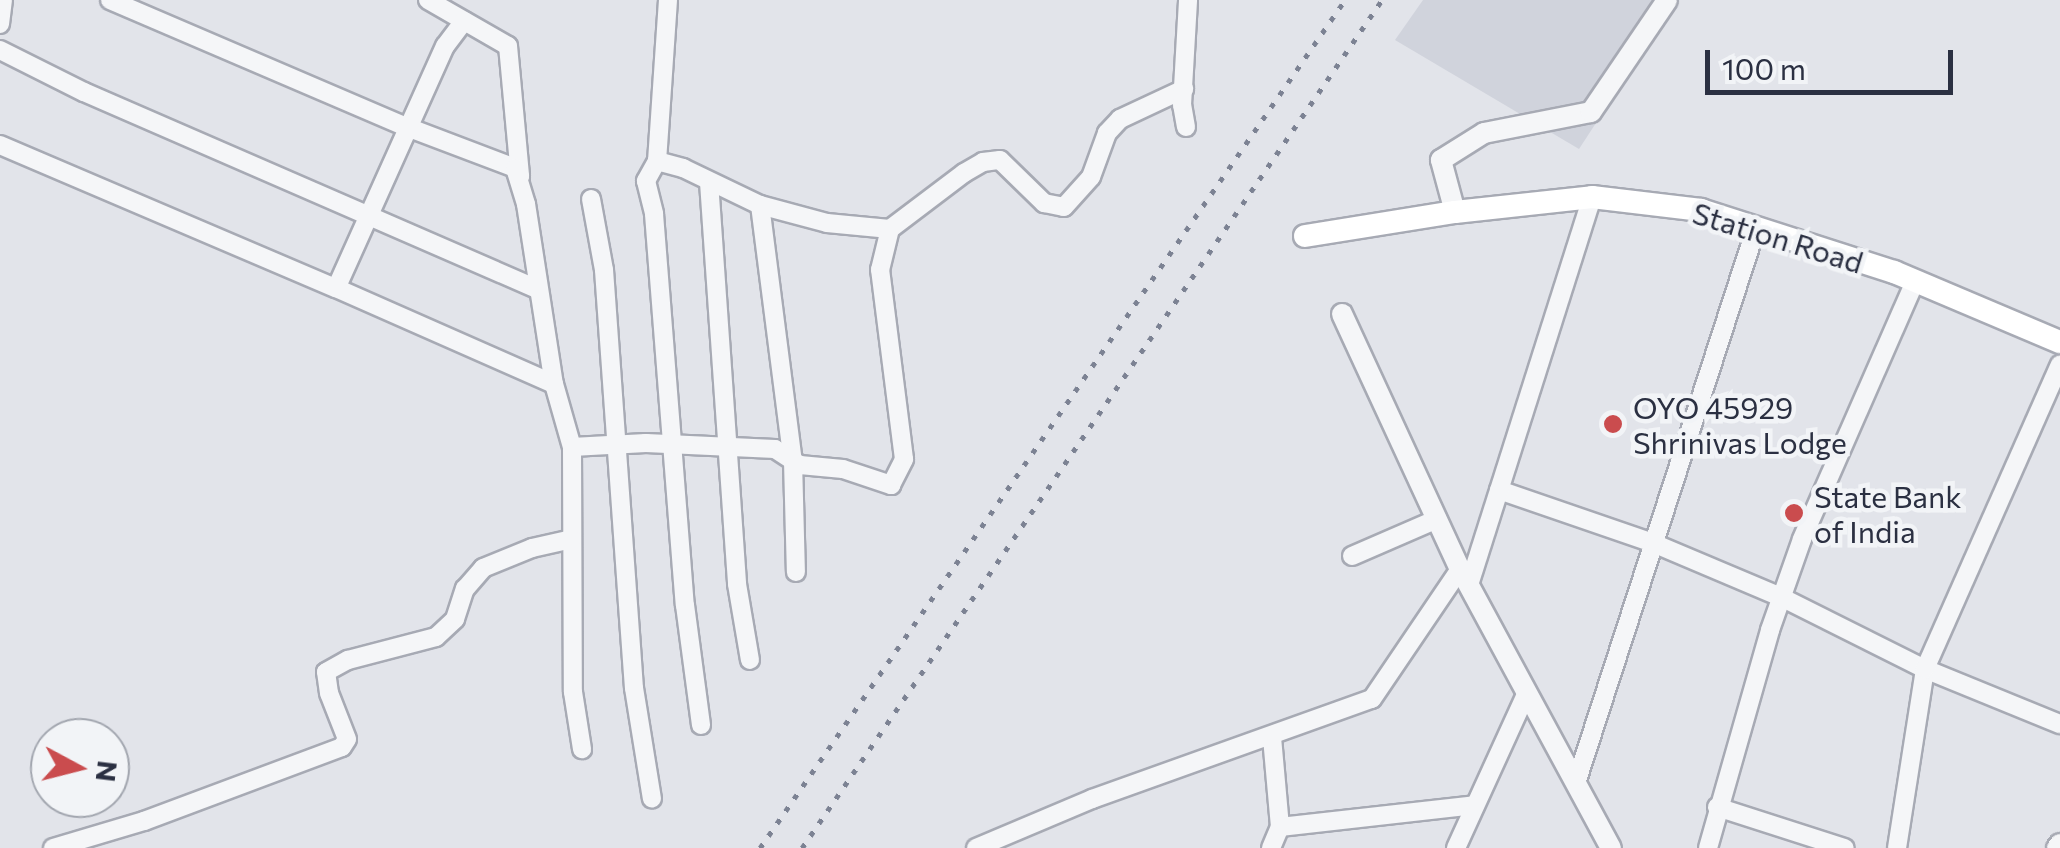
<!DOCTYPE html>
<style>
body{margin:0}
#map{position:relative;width:2060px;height:848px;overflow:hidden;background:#e2e4ea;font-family:Commissioner,sans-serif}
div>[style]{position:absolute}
.built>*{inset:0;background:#d0d3dc}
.roads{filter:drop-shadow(2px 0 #a7aab4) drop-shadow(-2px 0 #a7aab4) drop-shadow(0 2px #a7aab4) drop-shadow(0 -2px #a7aab4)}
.minor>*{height:18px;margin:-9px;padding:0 9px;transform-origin:9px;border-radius:9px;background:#f5f6f8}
.tertiary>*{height:20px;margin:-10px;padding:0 10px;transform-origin:10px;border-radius:10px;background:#f5f6f8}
.secondary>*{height:22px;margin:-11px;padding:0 11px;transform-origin:11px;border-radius:11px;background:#fff}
.rail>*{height:5px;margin-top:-2.5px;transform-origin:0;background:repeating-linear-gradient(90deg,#7c8293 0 5px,transparent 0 15px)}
.dots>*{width:28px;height:28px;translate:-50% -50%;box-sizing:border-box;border:5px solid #f2f4f7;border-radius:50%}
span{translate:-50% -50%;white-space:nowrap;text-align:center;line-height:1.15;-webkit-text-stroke:9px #f2f4f7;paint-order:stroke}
.street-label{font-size:30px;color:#2b3042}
.poi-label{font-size:30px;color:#2b3042}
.left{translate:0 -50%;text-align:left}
.north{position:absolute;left:30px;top:718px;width:100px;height:100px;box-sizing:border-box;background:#f2f4f7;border:2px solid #a2a6af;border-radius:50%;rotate:97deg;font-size:28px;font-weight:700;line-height:40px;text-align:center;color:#2b3042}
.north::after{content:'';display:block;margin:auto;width:35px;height:45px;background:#ca4c4e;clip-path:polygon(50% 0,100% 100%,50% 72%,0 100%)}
.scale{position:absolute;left:1705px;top:50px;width:248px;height:45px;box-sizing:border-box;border:5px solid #2b3042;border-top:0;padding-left:12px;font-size:30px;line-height:35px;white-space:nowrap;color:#2b3042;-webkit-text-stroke:8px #f2f4f7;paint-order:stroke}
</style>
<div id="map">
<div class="built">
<i style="clip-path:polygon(1423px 0,1654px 0,1664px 19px,1579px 149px,1395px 40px)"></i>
</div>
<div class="roads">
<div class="minor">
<i style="left:110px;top:0;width:323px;rotate:23.2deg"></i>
<i style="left:407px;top:127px;width:116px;rotate:20.8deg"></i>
<i style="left:428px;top:0;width:92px;rotate:29.9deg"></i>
<i style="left:508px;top:46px;width:131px;rotate:84.7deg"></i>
<i style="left:668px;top:0;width:161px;rotate:93.9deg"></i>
<i style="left:657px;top:161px;width:27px;rotate:15deg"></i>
<i style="left:683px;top:168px;width:85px;rotate:25.7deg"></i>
<i style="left:760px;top:205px;width:69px;rotate:15deg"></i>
<i style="left:827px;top:223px;width:63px;rotate:5.4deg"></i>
<i style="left:890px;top:229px;width:93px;rotate:-37.1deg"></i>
<i style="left:964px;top:173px;width:22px;rotate:-30deg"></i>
<i style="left:983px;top:162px;width:17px;rotate:-7deg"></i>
<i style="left:1000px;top:160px;width:62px;rotate:44.3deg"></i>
<i style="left:1044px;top:203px;width:20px;rotate:11deg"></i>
<i style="left:1064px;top:207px;width:40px;rotate:-48deg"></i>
<i style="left:1091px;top:177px;width:47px;rotate:-70deg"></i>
<i style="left:1107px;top:133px;width:19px;rotate:-47deg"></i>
<i style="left:1120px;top:119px;width:71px;rotate:-25.1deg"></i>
<i style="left:464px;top:21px;width:31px;rotate:127deg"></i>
<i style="left:445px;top:46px;width:265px;rotate:114.2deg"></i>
<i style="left:336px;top:288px;width:238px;rotate:23.8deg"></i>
<i style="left:0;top:24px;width:24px;rotate:-83deg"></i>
<i style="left:0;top:50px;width:94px;rotate:26.6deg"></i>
<i style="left:84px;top:92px;width:494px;rotate:23.5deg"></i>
<i style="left:1186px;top:127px;width:22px;rotate:-100deg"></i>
<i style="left:1182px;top:105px;width:105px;rotate:-86.7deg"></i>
<i style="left:0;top:145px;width:365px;rotate:23.1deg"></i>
<i style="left:657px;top:161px;width:23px;rotate:119deg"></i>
<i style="left:646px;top:181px;width:34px;rotate:76deg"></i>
<i style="left:654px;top:214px;width:392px;rotate:85.5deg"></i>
<i style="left:685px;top:605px;width:121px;rotate:82.4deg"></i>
<i style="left:520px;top:176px;width:9px;rotate:-122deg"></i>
<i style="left:515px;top:168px;width:38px;rotate:73deg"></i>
<i style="left:526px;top:204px;width:182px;rotate:81.2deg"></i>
<i style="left:554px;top:384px;width:66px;rotate:74.1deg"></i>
<i style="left:572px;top:447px;width:245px;rotate:89.8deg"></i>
<i style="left:573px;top:692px;width:58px;rotate:81deg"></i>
<i style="left:709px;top:182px;width:403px;rotate:86deg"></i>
<i style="left:737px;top:584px;width:77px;rotate:80.3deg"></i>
<i style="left:591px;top:199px;width:72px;rotate:79.6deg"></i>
<i style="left:604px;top:270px;width:419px;rotate:85.9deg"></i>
<i style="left:634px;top:688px;width:112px;rotate:80.8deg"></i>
<i style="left:760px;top:205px;width:258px;rotate:82.7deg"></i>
<i style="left:793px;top:461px;width:111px;rotate:88.5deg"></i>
<i style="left:572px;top:447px;width:74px;rotate:-3.1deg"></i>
<i style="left:646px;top:443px;width:129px;rotate:2.7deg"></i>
<i style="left:775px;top:449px;width:30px;rotate:33deg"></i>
<i style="left:800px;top:465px;width:43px;rotate:5.3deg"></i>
<i style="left:843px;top:469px;width:51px;rotate:18.4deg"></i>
<i style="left:891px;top:485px;width:29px;rotate:-63deg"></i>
<i style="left:904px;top:459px;width:191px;rotate:-97.2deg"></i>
<i style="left:880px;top:270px;width:42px;rotate:-76.3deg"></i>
<i style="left:1499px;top:490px;width:163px;rotate:19deg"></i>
<i style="left:1653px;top:543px;width:141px;rotate:22.9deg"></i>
<i style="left:1783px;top:598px;width:159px;rotate:26.6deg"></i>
<i style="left:1925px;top:669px;width:146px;rotate:22.2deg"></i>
<i style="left:1352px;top:556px;width:93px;rotate:-23.5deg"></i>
<i style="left:1469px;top:585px;width:407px;rotate:-72.4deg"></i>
<i style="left:1576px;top:783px;width:583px;rotate:-72.03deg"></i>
<i style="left:1717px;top:807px;width:134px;rotate:17.8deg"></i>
<i style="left:1280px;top:827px;width:196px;rotate:-6.4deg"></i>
<i style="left:53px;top:848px;width:95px;rotate:-16.5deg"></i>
<i style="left:144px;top:821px;width:211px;rotate:-20.5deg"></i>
<i style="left:342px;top:747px;width:9px;rotate:-58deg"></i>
<i style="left:347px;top:739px;width:49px;rotate:-111.4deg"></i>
<i style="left:329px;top:693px;width:21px;rotate:-98deg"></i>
<i style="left:326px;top:672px;width:25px;rotate:-29deg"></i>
<i style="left:348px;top:660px;width:91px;rotate:-14.6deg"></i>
<i style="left:436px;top:637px;width:26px;rotate:-43deg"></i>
<i style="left:455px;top:619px;width:32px;rotate:-72deg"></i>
<i style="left:465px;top:589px;width:28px;rotate:-49deg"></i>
<i style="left:483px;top:568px;width:53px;rotate:-22.2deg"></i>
<i style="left:532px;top:548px;width:41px;rotate:-12.7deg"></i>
<i style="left:976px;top:848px;width:126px;rotate:-22.9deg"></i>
<i style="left:1092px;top:799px;width:297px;rotate:-19.7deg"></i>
<i style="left:1372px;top:699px;width:157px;rotate:-55.9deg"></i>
<i style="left:1271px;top:848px;width:23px;rotate:-67deg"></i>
<i style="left:1280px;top:827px;width:90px;rotate:-95.1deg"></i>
<i style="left:1456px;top:848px;width:171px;rotate:-65.5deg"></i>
<i style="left:1708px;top:848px;width:227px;rotate:-74.1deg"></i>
<i style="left:1770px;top:630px;width:96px;rotate:-70.6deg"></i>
<i style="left:1802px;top:539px;width:281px;rotate:-66.3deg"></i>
<i style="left:1897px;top:848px;width:181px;rotate:-81.1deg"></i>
<i style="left:1925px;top:669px;width:333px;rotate:-66.1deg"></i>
</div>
<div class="tertiary">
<i style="left:1455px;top:212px;width:54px;rotate:-105.1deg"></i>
<i style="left:1441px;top:160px;width:51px;rotate:-32.1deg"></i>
<i style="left:1484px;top:133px;width:109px;rotate:-11.1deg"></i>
<i style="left:1591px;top:112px;width:135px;rotate:-55.8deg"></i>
<i style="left:1342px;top:314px;width:281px;rotate:65.2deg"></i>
<i style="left:1460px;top:569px;width:317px;rotate:61.6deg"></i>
<i style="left:2057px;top:848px;width:5px;rotate:-53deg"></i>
</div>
<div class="secondary">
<i style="left:1305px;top:236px;width:152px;rotate:-9.1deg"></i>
<i style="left:1455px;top:212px;width:138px;rotate:-6.2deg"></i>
<i style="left:1592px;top:197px;width:110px;rotate:6.8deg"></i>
<i style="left:1701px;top:210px;width:203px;rotate:17.8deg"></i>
<i style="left:1894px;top:272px;width:180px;rotate:22.9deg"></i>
</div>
</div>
<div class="rail">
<i style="left:760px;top:848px;width:1030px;rotate:-55.4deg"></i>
<i style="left:802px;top:848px;width:1027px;rotate:-55.63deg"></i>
</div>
<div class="dots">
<i style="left:1613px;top:424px;background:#ca4c4e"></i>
<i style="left:1794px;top:513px;background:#ca4c4e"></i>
</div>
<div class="street-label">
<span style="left:1778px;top:237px;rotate:17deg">Station Road</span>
</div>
<div class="poi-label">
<span class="left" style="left:1633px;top:424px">OYO 45929<br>Shrinivas Lodge</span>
<span class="left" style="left:1814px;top:513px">State Bank<br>of India</span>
</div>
<div class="north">N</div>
<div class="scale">100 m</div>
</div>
